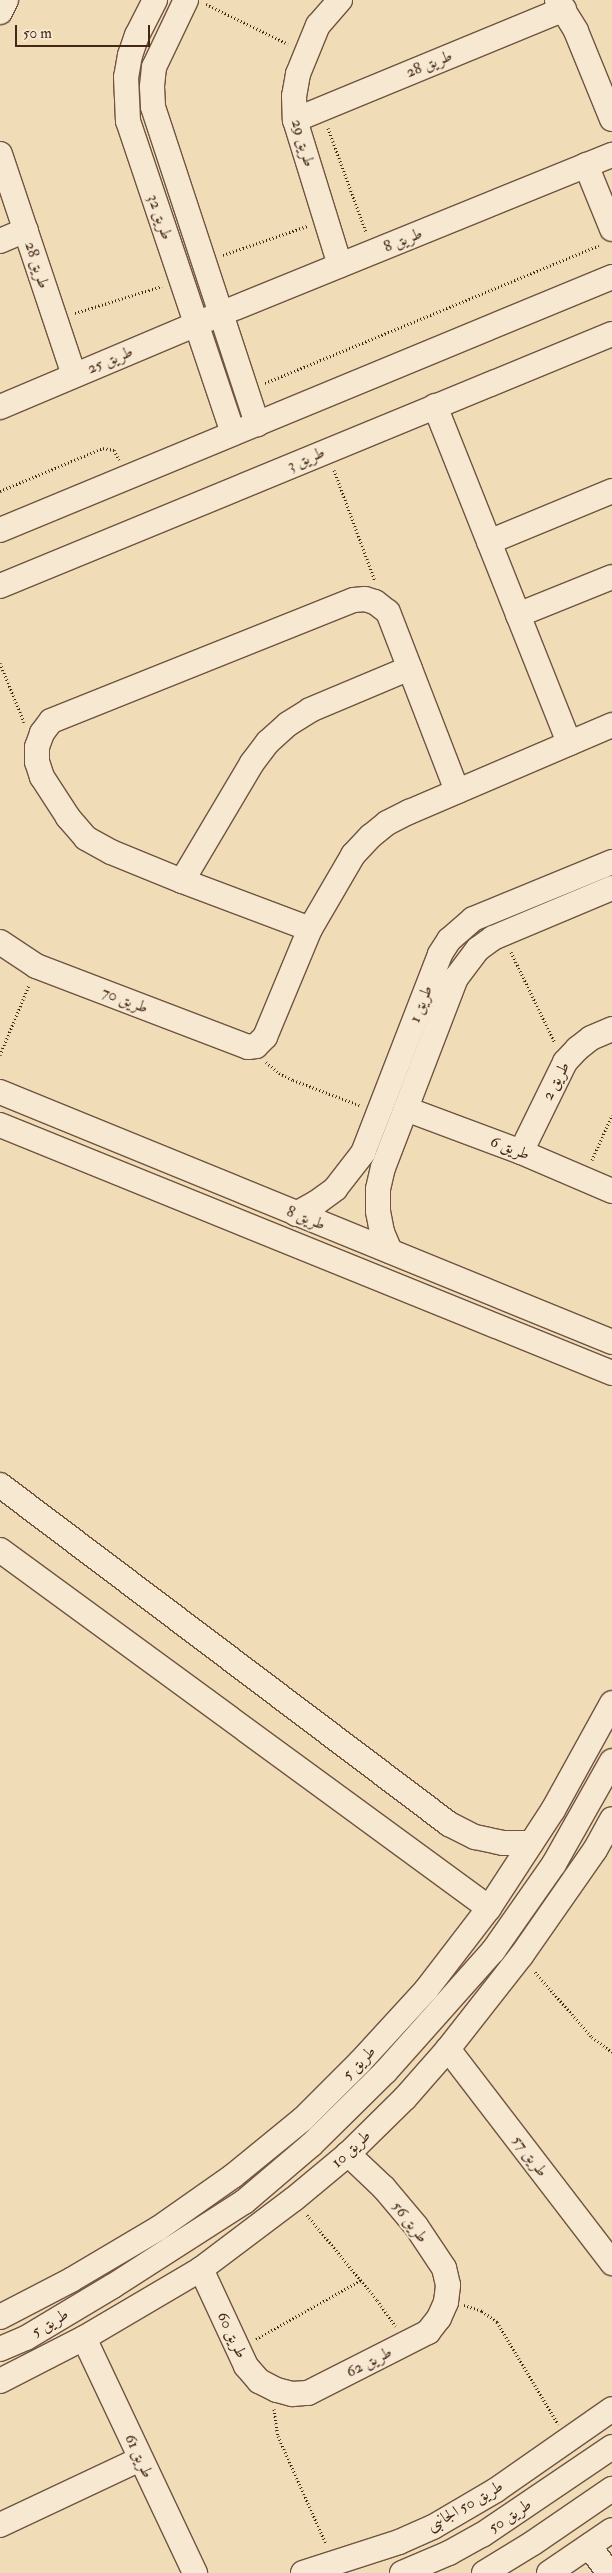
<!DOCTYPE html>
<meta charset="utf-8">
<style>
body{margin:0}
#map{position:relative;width:612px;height:2573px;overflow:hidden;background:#f1dcb8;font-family:"IM FELL Double Pica",Amiri,serif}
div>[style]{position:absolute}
.path>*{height:3px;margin-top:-1.5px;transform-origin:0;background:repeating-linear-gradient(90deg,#452718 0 1px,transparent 0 3.5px)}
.roads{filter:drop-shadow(1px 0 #705440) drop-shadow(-1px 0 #705440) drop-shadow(0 1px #705440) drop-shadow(0 -1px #705440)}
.minor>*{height:24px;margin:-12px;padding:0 12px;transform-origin:12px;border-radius:12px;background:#f6e8d1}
span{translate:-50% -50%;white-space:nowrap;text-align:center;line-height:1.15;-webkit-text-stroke:4px #f6e8d1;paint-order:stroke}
.street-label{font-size:16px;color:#452718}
.scale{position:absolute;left:15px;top:25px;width:135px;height:22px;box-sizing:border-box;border:2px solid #452718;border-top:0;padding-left:6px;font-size:15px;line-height:18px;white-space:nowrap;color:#452718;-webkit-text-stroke:4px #f6e8d1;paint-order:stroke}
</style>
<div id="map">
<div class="path">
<i style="left:206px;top:4px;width:91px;rotate:26deg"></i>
<i style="left:328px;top:128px;width:111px;rotate:69.9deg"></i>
<i style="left:223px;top:255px;width:89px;rotate:-19deg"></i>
<i style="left:75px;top:313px;width:91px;rotate:-17.2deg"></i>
<i style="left:265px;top:383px;width:361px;rotate:-22.4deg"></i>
<i style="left:334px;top:470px;width:118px;rotate:69.7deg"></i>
<i style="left:0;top:491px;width:112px;rotate:-22.7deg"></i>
<i style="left:103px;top:448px;width:11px;rotate:10deg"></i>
<i style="left:114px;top:450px;width:11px;rotate:63deg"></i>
<i style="left:0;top:663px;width:64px;rotate:67.9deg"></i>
<i style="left:511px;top:952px;width:101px;rotate:64.2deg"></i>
<i style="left:0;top:1055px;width:76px;rotate:-67.5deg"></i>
<i style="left:266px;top:1062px;width:17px;rotate:40deg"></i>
<i style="left:279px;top:1073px;width:16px;rotate:27deg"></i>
<i style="left:293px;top:1080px;width:71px;rotate:20.7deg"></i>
<i style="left:592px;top:1160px;width:49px;rotate:-66deg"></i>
<i style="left:535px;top:1972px;width:86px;rotate:48.8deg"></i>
<i style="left:592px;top:2037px;width:25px;rotate:37deg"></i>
<i style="left:307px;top:2215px;width:110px;rotate:50.5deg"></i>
<i style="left:377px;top:2300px;width:32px;rotate:55deg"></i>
<i style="left:464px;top:2305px;width:19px;rotate:18deg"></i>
<i style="left:482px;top:2311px;width:19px;rotate:36deg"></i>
<i style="left:497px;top:2322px;width:119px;rotate:59.1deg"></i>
<i style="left:256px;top:2339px;width:120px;rotate:-29.3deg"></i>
<i style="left:274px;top:2409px;width:27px;rotate:82deg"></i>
<i style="left:278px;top:2436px;width:118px;rotate:66deg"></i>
</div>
<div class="roads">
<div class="minor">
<i style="left:155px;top:0;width:39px;rotate:117deg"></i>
<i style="left:137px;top:35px;width:21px;rotate:109deg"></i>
<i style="left:130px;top:55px;width:22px;rotate:100deg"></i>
<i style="left:126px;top:77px;width:44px;rotate:87.4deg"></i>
<i style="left:128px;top:121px;width:329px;rotate:71.4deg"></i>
<i style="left:186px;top:0;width:74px;rotate:115.5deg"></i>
<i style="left:154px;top:67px;width:20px;rotate:96deg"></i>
<i style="left:152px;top:87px;width:20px;rotate:87deg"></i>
<i style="left:153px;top:107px;width:334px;rotate:71.8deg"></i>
<i style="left:340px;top:0;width:33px;rotate:131deg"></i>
<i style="left:318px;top:25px;width:53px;rotate:112.2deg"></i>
<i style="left:298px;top:74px;width:22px;rotate:100deg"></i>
<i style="left:294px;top:96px;width:24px;rotate:88deg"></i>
<i style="left:295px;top:120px;width:152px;rotate:72.8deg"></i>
<i style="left:557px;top:0;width:36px;rotate:58deg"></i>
<i style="left:576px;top:31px;width:95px;rotate:67.8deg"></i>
<i style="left:0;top:12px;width:13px;rotate:-63deg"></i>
<i style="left:295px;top:120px;width:291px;rotate:-22.4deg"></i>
<i style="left:0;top:154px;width:233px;rotate:71.5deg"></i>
<i style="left:586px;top:165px;width:69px;rotate:67.9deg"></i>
<i style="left:0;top:241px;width:28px;rotate:-23deg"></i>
<i style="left:435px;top:406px;width:363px;rotate:68.3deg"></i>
<i style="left:0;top:407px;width:239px;rotate:-22.9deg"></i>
<i style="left:220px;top:314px;width:423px;rotate:-22.1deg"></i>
<i style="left:0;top:530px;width:662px;rotate:-22.46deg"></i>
<i style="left:489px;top:542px;width:133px;rotate:-22.5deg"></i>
<i style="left:0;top:586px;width:662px;rotate:-22.38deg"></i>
<i style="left:518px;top:615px;width:101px;rotate:-22deg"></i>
<i style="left:182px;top:881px;width:137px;rotate:-59.3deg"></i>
<i style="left:252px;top:763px;width:26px;rotate:-53deg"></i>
<i style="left:268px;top:742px;width:27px;rotate:-42deg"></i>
<i style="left:288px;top:724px;width:26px;rotate:-32deg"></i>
<i style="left:310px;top:710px;width:108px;rotate:-22.8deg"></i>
<i style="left:310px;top:929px;width:137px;rotate:-159.4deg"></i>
<i style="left:182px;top:881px;width:77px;rotate:-157.8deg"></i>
<i style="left:111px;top:852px;width:29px;rotate:-151deg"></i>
<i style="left:86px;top:838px;width:28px;rotate:-131deg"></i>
<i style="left:68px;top:817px;width:48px;rotate:-123deg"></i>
<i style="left:42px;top:777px;width:16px;rotate:-108deg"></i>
<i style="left:37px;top:762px;width:15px;rotate:-90deg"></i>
<i style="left:37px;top:747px;width:15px;rotate:-70deg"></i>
<i style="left:42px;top:733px;width:15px;rotate:-53deg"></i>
<i style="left:51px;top:721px;width:326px;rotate:-21.8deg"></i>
<i style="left:354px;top:600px;width:11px;rotate:-5deg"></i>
<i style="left:365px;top:599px;width:10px;rotate:17deg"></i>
<i style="left:375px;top:602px;width:16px;rotate:38deg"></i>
<i style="left:388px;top:612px;width:192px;rotate:68.9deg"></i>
<i style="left:0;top:942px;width:43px;rotate:33.7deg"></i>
<i style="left:36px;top:966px;width:227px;rotate:20.9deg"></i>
<i style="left:248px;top:1047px;width:8px;rotate:-7deg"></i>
<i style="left:256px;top:1046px;width:13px;rotate:-45deg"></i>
<i style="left:265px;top:1037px;width:117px;rotate:-67.4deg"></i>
<i style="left:310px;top:929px;width:86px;rotate:-59.8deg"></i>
<i style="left:353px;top:855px;width:26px;rotate:-47deg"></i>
<i style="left:371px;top:836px;width:21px;rotate:-39deg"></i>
<i style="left:387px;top:823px;width:25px;rotate:-27deg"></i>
<i style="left:409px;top:812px;width:221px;rotate:-23.2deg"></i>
<i style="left:0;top:1092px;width:661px;rotate:22.22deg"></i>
<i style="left:406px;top:1109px;width:123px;rotate:20.5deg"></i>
<i style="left:521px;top:1152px;width:99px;rotate:23.2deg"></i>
<i style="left:0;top:1125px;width:660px;rotate:22.06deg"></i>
<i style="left:521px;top:1152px;width:100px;rotate:-63.9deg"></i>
<i style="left:565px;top:1062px;width:18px;rotate:-47deg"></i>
<i style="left:577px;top:1049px;width:18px;rotate:-38deg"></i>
<i style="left:591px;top:1038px;width:23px;rotate:-23deg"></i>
<i style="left:296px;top:1214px;width:23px;rotate:-29deg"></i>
<i style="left:316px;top:1203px;width:24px;rotate:-36deg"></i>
<i style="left:335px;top:1189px;width:46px;rotate:-52.1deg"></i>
<i style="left:363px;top:1153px;width:213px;rotate:-68.8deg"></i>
<i style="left:440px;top:954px;width:17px;rotate:-57deg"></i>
<i style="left:449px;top:940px;width:32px;rotate:-41deg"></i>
<i style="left:473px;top:919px;width:150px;rotate:-22.3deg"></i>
<i style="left:390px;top:1251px;width:21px;rotate:-113deg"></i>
<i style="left:382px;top:1232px;width:21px;rotate:-101deg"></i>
<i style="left:378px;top:1211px;width:22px;rotate:-90deg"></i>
<i style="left:378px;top:1189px;width:22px;rotate:-77deg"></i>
<i style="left:383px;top:1168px;width:204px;rotate:-69deg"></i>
<i style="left:456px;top:978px;width:36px;rotate:-53deg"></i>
<i style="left:478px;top:949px;width:19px;rotate:-36deg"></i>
<i style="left:493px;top:938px;width:129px;rotate:-22.8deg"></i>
<i style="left:0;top:1485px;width:563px;rotate:37.05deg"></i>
<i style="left:449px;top:1824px;width:29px;rotate:27deg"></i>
<i style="left:475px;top:1837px;width:29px;rotate:12deg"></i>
<i style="left:503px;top:1843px;width:28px"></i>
<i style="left:0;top:1550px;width:606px;rotate:36.21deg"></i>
<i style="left:448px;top:2049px;width:270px;rotate:52.5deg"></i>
<i style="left:201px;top:2269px;width:107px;rotate:65.1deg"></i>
<i style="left:246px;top:2366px;width:20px;rotate:49deg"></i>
<i style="left:259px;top:2381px;width:20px;rotate:27deg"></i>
<i style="left:277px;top:2390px;width:16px;rotate:15deg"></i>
<i style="left:292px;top:2394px;width:16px;rotate:-4deg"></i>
<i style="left:308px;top:2393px;width:135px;rotate:-26.9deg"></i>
<i style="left:428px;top:2332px;width:18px;rotate:-52deg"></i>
<i style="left:439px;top:2318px;width:17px;rotate:-66deg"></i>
<i style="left:446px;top:2302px;width:17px;rotate:-83deg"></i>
<i style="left:448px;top:2285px;width:17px;rotate:-103deg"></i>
<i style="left:444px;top:2268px;width:50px;rotate:-123.7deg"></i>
<i style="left:416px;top:2226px;width:50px;rotate:-130.1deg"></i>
<i style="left:384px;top:2188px;width:50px;rotate:-136.6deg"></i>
<i style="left:0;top:2317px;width:80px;rotate:-27.5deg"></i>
<i style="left:71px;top:2280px;width:102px;rotate:-30.6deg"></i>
<i style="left:159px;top:2228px;width:90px;rotate:-35.1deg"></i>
<i style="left:233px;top:2176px;width:90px;rotate:-39.2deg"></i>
<i style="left:303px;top:2119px;width:81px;rotate:-45deg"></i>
<i style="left:360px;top:2062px;width:98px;rotate:-47.5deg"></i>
<i style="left:426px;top:1990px;width:103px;rotate:-52.5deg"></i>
<i style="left:489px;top:1908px;width:117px;rotate:-56.9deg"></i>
<i style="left:553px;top:1810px;width:122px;rotate:-61.1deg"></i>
<i style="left:84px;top:2338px;width:260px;rotate:64.7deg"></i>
<i style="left:0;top:2349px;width:28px;rotate:-23deg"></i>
<i style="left:26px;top:2338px;width:101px;rotate:-30.9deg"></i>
<i style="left:113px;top:2286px;width:156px;rotate:-32.7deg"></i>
<i style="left:244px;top:2202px;width:88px;rotate:-40.4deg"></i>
<i style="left:311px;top:2145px;width:105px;rotate:-44.6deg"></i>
<i style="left:386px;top:2071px;width:161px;rotate:-48.3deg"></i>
<i style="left:493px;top:1951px;width:106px;rotate:-55deg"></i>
<i style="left:554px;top:1864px;width:118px;rotate:-60.6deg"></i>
<i style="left:0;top:2381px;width:94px;rotate:-27.1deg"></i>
<i style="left:84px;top:2338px;width:136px;rotate:-30.5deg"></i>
<i style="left:201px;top:2269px;width:116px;rotate:-37deg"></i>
<i style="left:294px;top:2199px;width:70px;rotate:-39.8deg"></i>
<i style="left:348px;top:2154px;width:80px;rotate:-44.5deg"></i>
<i style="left:405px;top:2098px;width:65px;rotate:-48.7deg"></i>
<i style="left:448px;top:2049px;width:118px;rotate:-51.9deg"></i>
<i style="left:521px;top:1956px;width:129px;rotate:-55.1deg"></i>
<i style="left:595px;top:1850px;width:35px;rotate:-61deg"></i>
<i style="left:0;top:2525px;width:155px;rotate:-25.2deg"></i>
<i style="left:589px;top:2546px;width:34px;rotate:53deg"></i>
<i style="left:303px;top:2573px;width:101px;rotate:-17.9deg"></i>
<i style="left:399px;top:2542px;width:37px;rotate:-24deg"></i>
<i style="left:433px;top:2527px;width:73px;rotate:-30.4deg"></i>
<i style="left:496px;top:2490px;width:141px;rotate:-34.9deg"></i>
<i style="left:402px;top:2573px;width:51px;rotate:-23.1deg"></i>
<i style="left:449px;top:2553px;width:38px;rotate:-29deg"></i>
<i style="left:482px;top:2535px;width:157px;rotate:-34.1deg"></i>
<i style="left:484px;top:2573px;width:57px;rotate:-31.5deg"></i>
<i style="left:533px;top:2543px;width:96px;rotate:-34.4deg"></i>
<i style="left:549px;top:2573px;width:76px;rotate:-34.3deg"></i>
</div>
</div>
<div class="street-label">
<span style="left:429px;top:64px;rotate:-22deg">طريق 28</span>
<span style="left:303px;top:143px;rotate:74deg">طريق 29</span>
<span style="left:160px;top:217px;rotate:71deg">طريق 32</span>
<span style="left:403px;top:240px;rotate:-22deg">طريق 8</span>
<span style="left:37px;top:265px;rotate:72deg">طريق 28</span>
<span style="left:110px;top:360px;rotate:-23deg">طريق 25</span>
<span style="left:306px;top:459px;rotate:-23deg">طريق 3</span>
<span style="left:125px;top:1000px;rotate:21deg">طريق 70</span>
<span style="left:421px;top:1004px;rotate:-69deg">طريق 1</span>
<span style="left:556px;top:1081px;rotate:-62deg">طريق 2</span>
<span style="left:510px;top:1148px;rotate:21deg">طريق 6</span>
<span style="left:306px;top:1218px;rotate:22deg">طريق 8</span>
<span style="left:359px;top:2063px;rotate:-46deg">طريق 5</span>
<span style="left:351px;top:2149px;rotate:-43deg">طريق 10</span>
<span style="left:530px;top:2156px;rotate:53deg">طريق 57</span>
<span style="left:410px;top:2222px;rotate:52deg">طريق 56</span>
<span style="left:50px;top:2323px;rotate:-31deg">طريق 5</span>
<span style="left:232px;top:2335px;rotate:65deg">طريق 60</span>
<span style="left:369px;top:2362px;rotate:-27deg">طريق 62</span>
<span style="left:139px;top:2456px;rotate:65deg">طريق 61</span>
<span style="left:465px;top:2506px;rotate:-30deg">طريق 50 الجانبى</span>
<span style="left:510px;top:2516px;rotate:-34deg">طريق 50</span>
</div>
<div class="scale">50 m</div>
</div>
